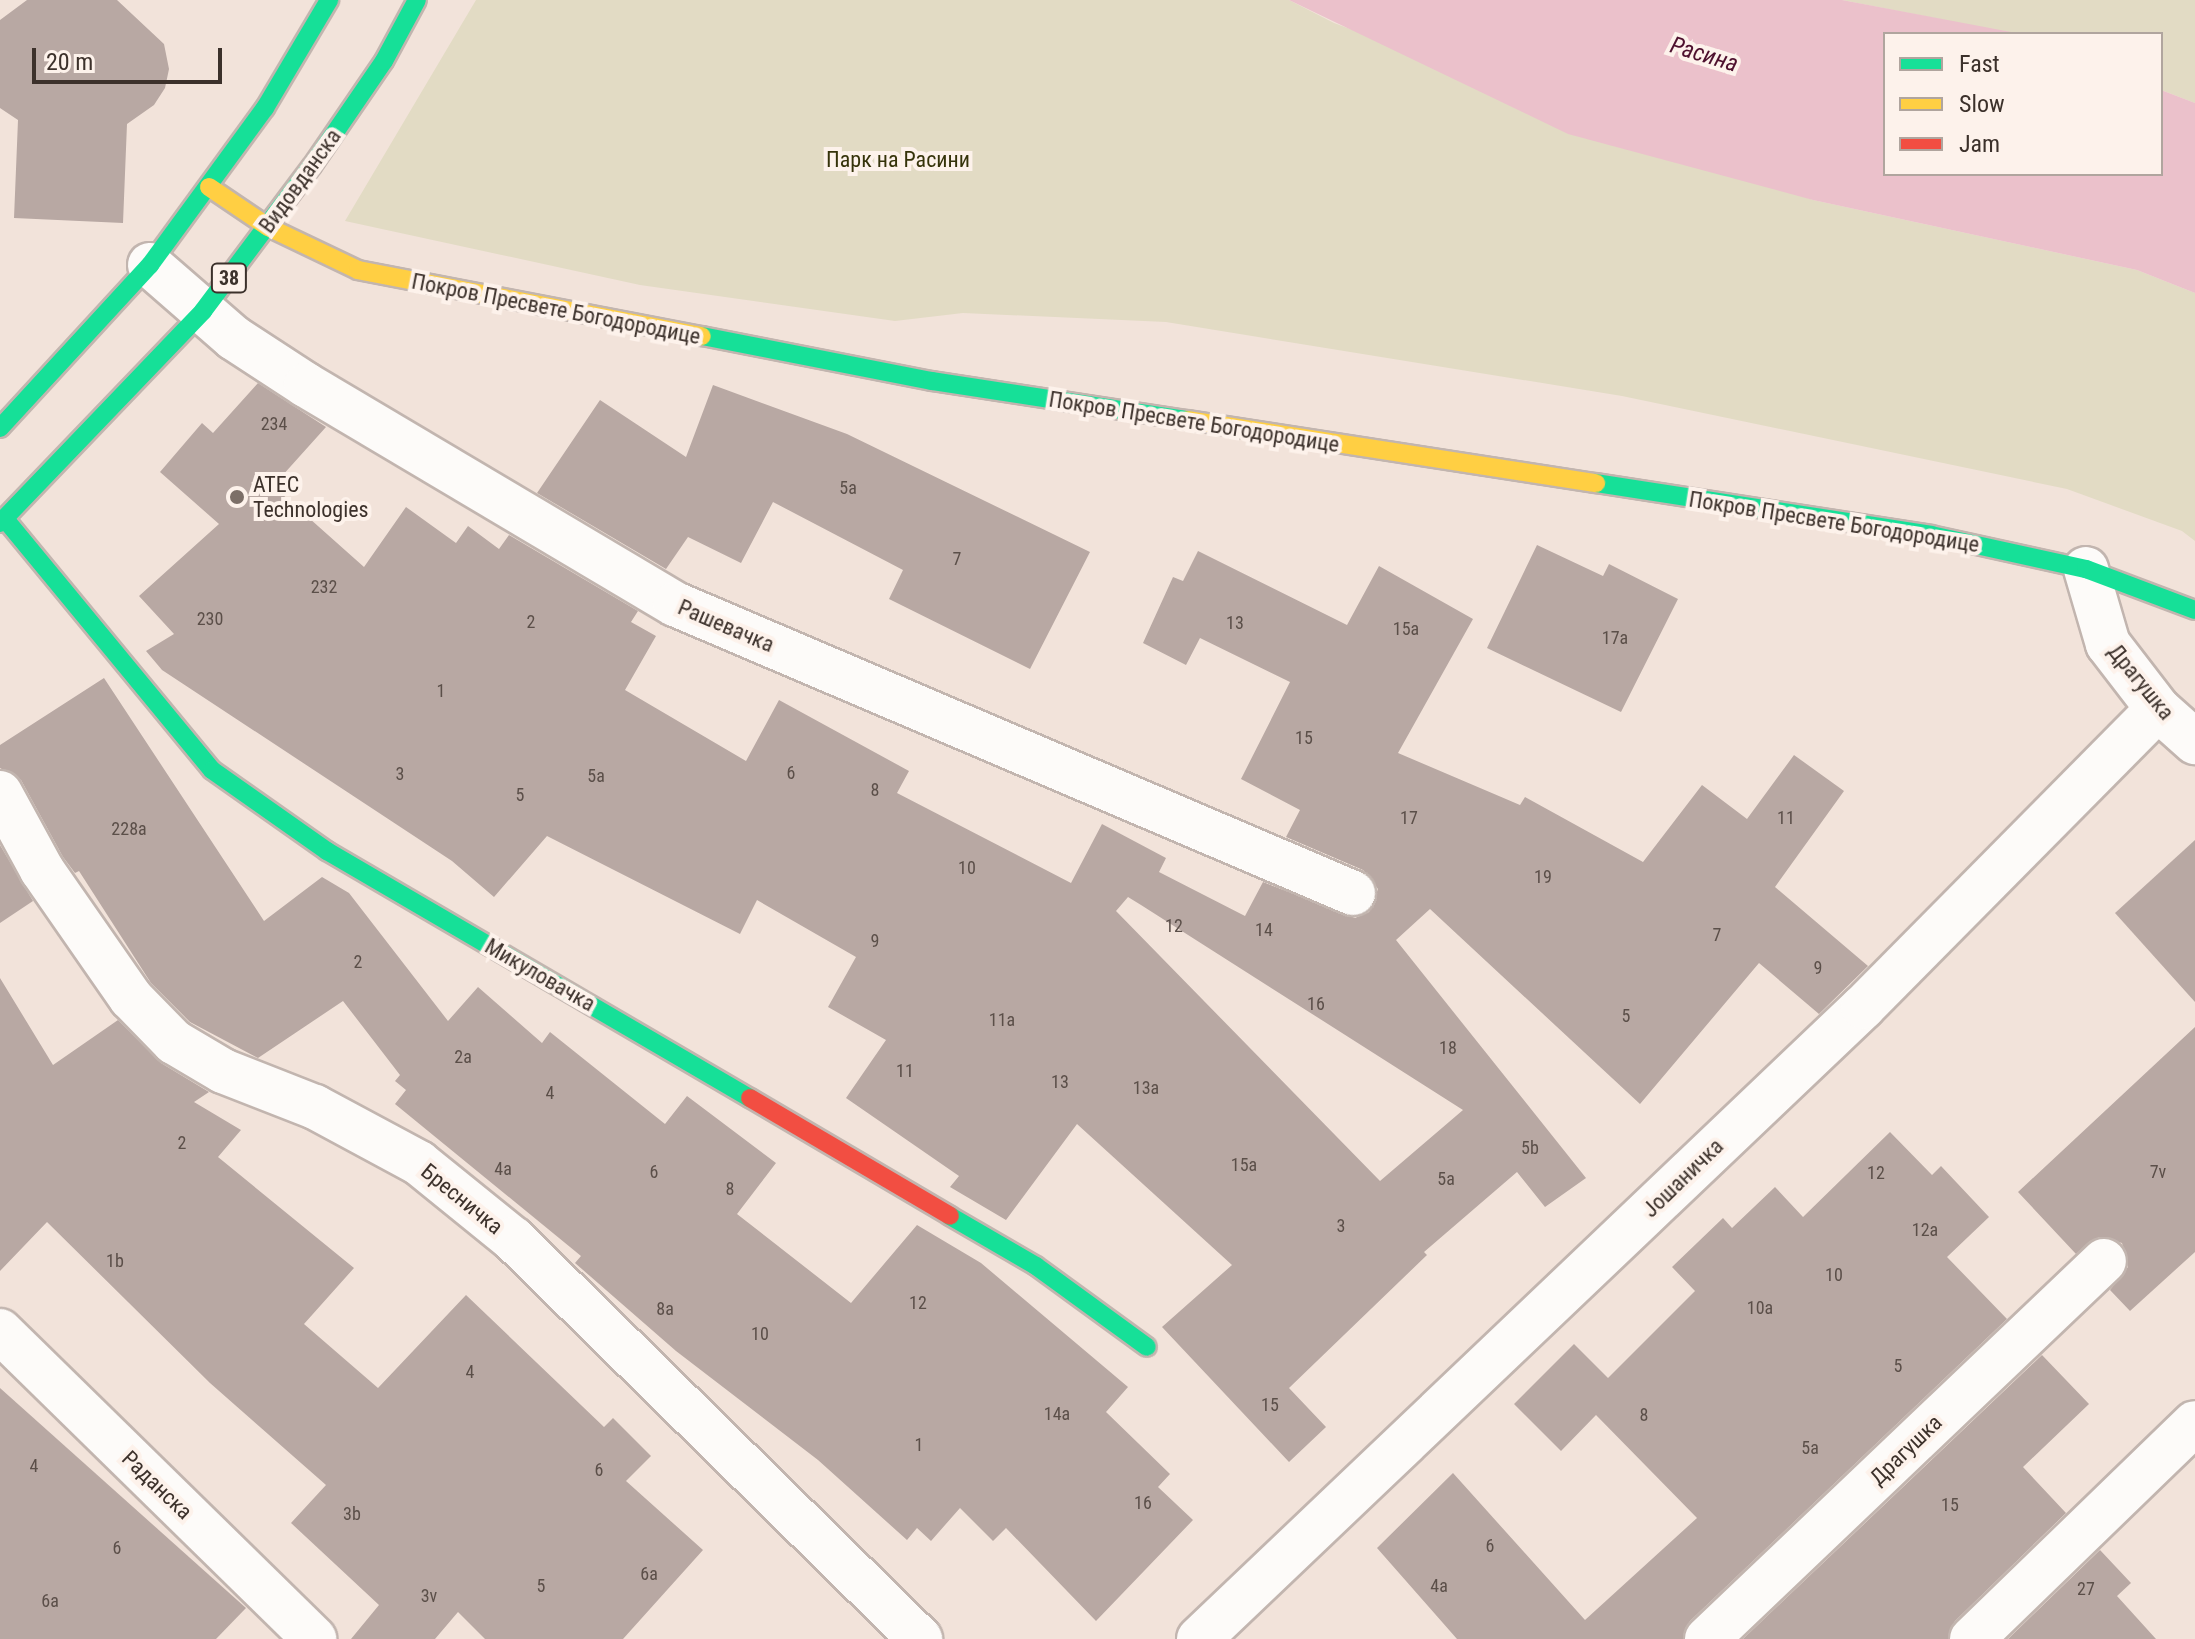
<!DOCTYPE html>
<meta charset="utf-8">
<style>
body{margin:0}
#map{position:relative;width:2195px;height:1639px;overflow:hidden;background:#f2e3da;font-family:"Roboto Condensed",sans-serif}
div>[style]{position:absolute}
.green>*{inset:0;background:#e2dbc4}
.water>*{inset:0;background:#ebc1cb}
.building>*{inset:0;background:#b8a8a3}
.roads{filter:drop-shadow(2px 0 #c2b5af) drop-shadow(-2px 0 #c2b5af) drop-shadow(0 2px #c2b5af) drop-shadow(0 -2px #c2b5af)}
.street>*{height:44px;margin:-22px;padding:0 22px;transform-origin:22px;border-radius:22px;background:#fdfbf9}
.fast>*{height:18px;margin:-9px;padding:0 9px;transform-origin:9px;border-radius:9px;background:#16e098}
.slow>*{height:18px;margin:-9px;padding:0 9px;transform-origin:9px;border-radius:9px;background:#ffcf43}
.jam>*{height:18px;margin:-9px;padding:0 9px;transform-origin:9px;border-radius:9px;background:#f24e42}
.dots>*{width:22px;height:22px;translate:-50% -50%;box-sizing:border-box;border:4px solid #fdf2eb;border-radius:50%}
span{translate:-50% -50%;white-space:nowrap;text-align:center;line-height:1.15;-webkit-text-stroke:8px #fdf2eb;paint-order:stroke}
.number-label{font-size:18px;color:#5b4f49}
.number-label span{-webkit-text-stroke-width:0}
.shield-label span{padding:2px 6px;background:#fdf2eb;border:2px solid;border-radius:6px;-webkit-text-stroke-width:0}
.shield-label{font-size:20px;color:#3c312b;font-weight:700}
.park-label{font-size:22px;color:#35330a}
.street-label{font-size:22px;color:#3c312b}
.poi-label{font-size:22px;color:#3c312b}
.left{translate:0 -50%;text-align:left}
.water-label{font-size:24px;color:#4e102e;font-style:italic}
.legend{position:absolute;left:1883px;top:32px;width:280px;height:144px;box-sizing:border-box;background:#fdf2eb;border:2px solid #b0a59e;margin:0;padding:10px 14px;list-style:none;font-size:24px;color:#3c312b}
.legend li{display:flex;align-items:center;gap:16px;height:40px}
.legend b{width:40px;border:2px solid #b0a59e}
.scale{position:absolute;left:32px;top:48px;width:190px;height:36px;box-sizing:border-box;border:4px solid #3c312b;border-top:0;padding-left:10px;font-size:24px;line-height:28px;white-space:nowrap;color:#3c312b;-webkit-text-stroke:6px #fdf2eb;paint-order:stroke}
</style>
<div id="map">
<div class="green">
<i style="clip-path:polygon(476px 0,1289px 0,1334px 23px,1813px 200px,2137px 270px,2195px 293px,2195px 541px,2182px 531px,2067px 489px,1622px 396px,1166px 322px,963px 313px,895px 321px,640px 285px,345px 221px)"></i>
<i style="clip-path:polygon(1842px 0,2195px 0,2195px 103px,2161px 90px,2161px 34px,2016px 34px)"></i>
</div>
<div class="water">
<i style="clip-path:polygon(1289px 0,1842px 0,2011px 32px,2016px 34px,1885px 34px,1885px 174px,2161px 174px,2161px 90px,2195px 103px,2195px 293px,2137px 270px,1813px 200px,1568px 134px)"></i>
</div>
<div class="building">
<i style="clip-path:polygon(27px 0,117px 0,164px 44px,169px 69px,165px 88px,154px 105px,127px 124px,123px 223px,14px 218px,18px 120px,0 108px,0 20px)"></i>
<i style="clip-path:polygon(evenodd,258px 383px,326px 427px,273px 486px,364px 567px,406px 507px,456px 543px,468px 526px,499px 549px,509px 535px,638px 611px,631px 622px,656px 636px,625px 690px,746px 761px,779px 700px,909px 771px,897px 793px,1071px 883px,1102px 824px,1166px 858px,1159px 872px,1245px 916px,1263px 882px,1355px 918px,1369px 912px,1378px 889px,1363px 870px,1286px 837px,1300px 810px,1241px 779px,1290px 682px,1200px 638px,1186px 665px,1143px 643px,1173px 577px,1183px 581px,1198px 551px,1347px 625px,1379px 566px,1473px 619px,1398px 753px,1520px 805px,1525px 797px,1643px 862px,1702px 785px,1747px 819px,1794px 755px,1844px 791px,1775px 887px,1868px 966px,1819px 1014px,1759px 963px,1640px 1104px,1430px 909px,1396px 940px,1586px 1178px,1545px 1207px,1517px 1172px,1424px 1252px,1427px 1255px,1289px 1388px,1326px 1427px,1289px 1462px,1162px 1327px,1232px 1265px,1077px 1124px,1006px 1220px,950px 1187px,959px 1176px,846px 1098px,886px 1040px,828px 1007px,856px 957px,757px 900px,740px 934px,547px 836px,494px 897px,452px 861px,162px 670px,146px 651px,174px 634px,139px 596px,219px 524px,160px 472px,202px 423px,213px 433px,258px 383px,1128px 897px,1141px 905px,1463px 1110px,1380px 1181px,1116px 911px,1128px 897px)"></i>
<i style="clip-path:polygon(713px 385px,847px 434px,1090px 552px,1030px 669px,889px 599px,903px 570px,773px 502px,741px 563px,688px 537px,666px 569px,537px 493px,600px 400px,686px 457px)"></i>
<i style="clip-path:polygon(1537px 545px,1603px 576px,1609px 564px,1678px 599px,1621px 712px,1487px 648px)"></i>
<i style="clip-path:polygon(104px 678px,264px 921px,322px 877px,349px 893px,448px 1021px,478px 987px,542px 1043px,550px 1032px,665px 1124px,687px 1096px,776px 1163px,737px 1214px,851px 1303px,917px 1225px,981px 1263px,1128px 1387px,1106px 1412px,1170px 1474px,1158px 1487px,1193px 1520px,1096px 1621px,1006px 1528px,993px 1541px,960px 1508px,931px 1541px,917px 1528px,907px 1540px,818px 1460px,676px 1351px,575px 1263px,581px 1256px,395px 1104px,406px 1090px,395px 1081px,400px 1075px,343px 1001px,258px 1058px,190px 1022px,151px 983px,79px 871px,75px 873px,63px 857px,21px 780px,0 768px,0 745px)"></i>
<i style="clip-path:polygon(2195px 840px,2195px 1002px,2115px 913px)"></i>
<i style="clip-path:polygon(0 845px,33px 901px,0 923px)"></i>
<i style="clip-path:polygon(0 978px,53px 1065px,118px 1020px,161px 1063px,209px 1092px,194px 1102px,241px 1130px,218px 1157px,354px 1268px,304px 1324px,378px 1388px,466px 1295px,604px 1427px,613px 1418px,651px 1456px,626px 1481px,703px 1550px,623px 1639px,485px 1639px,458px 1612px,435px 1639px,351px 1639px,379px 1605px,291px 1523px,326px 1485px,210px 1383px,47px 1222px,0 1271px)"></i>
<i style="clip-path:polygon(2195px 1027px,2195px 1252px,2130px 1311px,2110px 1290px,2128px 1267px,2122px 1243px,2099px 1237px,2076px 1254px,2018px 1192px)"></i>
<i style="clip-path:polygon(1890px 1132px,1932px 1175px,1941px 1166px,1989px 1217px,1947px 1257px,2007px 1319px,1690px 1621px,1683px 1639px,1457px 1639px,1377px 1548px,1453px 1473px,1585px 1620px,1697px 1518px,1596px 1415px,1561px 1451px,1514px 1404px,1574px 1344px,1608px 1378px,1695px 1291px,1672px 1267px,1723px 1218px,1732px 1228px,1775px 1187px,1803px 1217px)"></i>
<i style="clip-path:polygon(2042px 1355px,2089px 1404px,2023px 1467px,2066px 1513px,1955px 1621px,1948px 1639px,1743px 1639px)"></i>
<i style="clip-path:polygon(0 1388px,246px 1608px,216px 1639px,0 1639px)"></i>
<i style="clip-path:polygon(2100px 1550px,2131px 1583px,2117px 1596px,2156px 1639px,2008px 1639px)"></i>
</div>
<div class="roads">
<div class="street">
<i style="left:150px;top:265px;width:111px;rotate:41deg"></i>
<i style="left:234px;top:338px;width:86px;rotate:33.1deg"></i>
<i style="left:306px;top:385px;width:429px;rotate:30.7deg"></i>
<i style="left:675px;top:604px;width:737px;rotate:23.09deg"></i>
<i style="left:2086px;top:569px;width:78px;rotate:73.7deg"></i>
<i style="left:2108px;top:644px;width:82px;rotate:52.4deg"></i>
<i style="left:2158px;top:709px;width:50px;rotate:41.7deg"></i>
<i style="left:0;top:793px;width:88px;rotate:61.4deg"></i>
<i style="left:42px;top:870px;width:156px;rotate:55.2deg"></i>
<i style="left:131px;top:998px;width:62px;rotate:45.7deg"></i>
<i style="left:174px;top:1042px;width:57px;rotate:30.6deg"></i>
<i style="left:223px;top:1071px;width:99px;rotate:21.4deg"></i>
<i style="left:315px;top:1107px;width:118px;rotate:28.3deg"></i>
<i style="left:419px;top:1163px;width:121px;rotate:39deg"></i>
<i style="left:513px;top:1239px;width:571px;rotate:44.5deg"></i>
<i style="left:0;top:1331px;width:440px;rotate:44.4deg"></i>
<i style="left:1199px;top:1639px;width:917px;rotate:-43.59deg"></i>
<i style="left:1863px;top:1007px;width:419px;rotate:-45.3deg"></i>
<i style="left:1707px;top:1639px;width:548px;rotate:-43.6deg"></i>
<i style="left:1972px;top:1639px;width:310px;rotate:-44.1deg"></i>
</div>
<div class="fast">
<i style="left:702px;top:336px;width:234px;rotate:11.1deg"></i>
<i style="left:932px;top:381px;width:259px;rotate:8.7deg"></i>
<i style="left:0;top:428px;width:222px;rotate:-47.4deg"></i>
<i style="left:150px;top:265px;width:195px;rotate:-53.8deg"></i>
<i style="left:265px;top:108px;width:126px;rotate:-59.3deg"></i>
<i style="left:1596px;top:483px;width:339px;rotate:8.8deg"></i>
<i style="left:1931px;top:535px;width:159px;rotate:12.4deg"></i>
<i style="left:2086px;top:569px;width:116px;rotate:20.6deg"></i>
<i style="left:5px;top:519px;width:325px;rotate:50.5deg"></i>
<i style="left:212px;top:770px;width:141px;rotate:35.2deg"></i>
<i style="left:327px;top:851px;width:490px;rotate:30.3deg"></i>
<i style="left:0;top:523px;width:294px;rotate:-46.2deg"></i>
<i style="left:203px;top:311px;width:181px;rotate:-53.1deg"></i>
<i style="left:312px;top:166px;width:127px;rotate:-55.6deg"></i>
<i style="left:384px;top:61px;width:69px;rotate:-61.6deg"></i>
<i style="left:950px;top:1216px;width:99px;rotate:30.2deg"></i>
<i style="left:1036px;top:1266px;width:137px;rotate:36.1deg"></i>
</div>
<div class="slow">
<i style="left:209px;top:187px;width:71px;rotate:34.1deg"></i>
<i style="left:268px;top:227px;width:100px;rotate:25.5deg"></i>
<i style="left:358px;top:270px;width:350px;rotate:10.9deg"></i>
<i style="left:1188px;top:420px;width:413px;rotate:8.8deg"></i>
</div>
<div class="jam">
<i style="left:750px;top:1098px;width:232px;rotate:30.5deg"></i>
</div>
</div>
<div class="dots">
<i style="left:237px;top:497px;background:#7c6f68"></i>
</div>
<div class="number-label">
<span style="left:274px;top:424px">234</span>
<span style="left:848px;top:488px">5a</span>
<span style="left:957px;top:559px">7</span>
<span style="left:324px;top:587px">232</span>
<span style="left:210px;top:619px">230</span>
<span style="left:531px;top:622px">2</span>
<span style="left:1235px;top:623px">13</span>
<span style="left:1406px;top:629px">15a</span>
<span style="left:1615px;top:638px">17a</span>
<span style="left:441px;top:691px">1</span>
<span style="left:1304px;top:738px">15</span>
<span style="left:791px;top:773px">6</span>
<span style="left:400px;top:774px">3</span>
<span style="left:596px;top:776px">5a</span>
<span style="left:875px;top:790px">8</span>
<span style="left:520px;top:795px">5</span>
<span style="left:1409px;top:818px">17</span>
<span style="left:1786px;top:818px">11</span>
<span style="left:129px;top:829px">228a</span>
<span style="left:967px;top:868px">10</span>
<span style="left:1543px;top:877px">19</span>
<span style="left:1174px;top:926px">12</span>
<span style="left:1264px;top:930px">14</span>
<span style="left:1717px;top:935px">7</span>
<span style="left:875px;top:941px">9</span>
<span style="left:358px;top:962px">2</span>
<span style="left:1818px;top:968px">9</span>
<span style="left:1316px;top:1004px">16</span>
<span style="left:1626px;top:1016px">5</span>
<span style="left:1002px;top:1020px">11a</span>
<span style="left:1448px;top:1048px">18</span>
<span style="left:463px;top:1057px">2a</span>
<span style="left:905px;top:1071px">11</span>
<span style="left:1060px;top:1082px">13</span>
<span style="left:1146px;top:1088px">13a</span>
<span style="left:550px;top:1093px">4</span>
<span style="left:182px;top:1143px">2</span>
<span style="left:1530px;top:1148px">5b</span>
<span style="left:1244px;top:1165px">15a</span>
<span style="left:503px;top:1169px">4a</span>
<span style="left:654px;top:1172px">6</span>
<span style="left:2158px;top:1172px">7v</span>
<span style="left:1876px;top:1173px">12</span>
<span style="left:1446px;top:1179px">5a</span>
<span style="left:730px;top:1189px">8</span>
<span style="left:1341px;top:1226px">3</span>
<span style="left:1925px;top:1230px">12a</span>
<span style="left:115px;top:1261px">1b</span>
<span style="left:1834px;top:1275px">10</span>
<span style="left:918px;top:1303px">12</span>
<span style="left:1760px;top:1308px">10a</span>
<span style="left:665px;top:1309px">8a</span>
<span style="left:760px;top:1334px">10</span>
<span style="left:1898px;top:1366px">5</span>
<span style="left:470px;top:1372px">4</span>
<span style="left:1270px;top:1405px">15</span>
<span style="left:1057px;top:1414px">14a</span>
<span style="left:1644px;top:1415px">8</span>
<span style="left:919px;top:1445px">1</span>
<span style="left:1810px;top:1448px">5a</span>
<span style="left:34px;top:1466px">4</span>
<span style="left:599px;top:1470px">6</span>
<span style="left:1143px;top:1503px">16</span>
<span style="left:1950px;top:1505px">15</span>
<span style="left:352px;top:1514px">3b</span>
<span style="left:1490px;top:1546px">6</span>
<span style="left:117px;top:1548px">6</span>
<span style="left:649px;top:1574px">6a</span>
<span style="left:541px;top:1586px">5</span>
<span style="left:1439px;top:1586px">4a</span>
<span style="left:2086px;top:1589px">27</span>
<span style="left:429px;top:1596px">3v</span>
<span style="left:50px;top:1601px">6a</span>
</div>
<div class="shield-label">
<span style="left:229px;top:278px">38</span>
</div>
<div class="park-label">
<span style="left:898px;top:160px">Парк на Расини</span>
</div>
<div class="street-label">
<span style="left:300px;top:181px;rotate:-54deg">Видовданска</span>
<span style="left:556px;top:309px;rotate:11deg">Покров Пресвете Богодородице</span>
<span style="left:1194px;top:422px;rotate:9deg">Покров Пресвете Богодородице</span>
<span style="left:1834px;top:522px;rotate:9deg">Покров Пресвете Богодородице</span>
<span style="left:726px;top:626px;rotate:23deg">Рашевачка</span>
<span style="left:2141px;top:682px;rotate:51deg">Драгушка</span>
<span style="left:540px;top:975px;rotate:30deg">Микуловачка</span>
<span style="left:1683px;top:1178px;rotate:-44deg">Јошаничка</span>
<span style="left:462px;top:1199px;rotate:39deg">Бресничка</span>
<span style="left:1906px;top:1450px;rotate:-44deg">Драгушка</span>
<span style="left:157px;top:1485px;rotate:44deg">Раданска</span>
</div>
<div class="poi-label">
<span class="left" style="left:253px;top:497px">ATEC<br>Technologies</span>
</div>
<div class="water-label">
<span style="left:1704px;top:55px;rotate:17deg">Расина</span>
</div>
<ul class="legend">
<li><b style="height:10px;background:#16e098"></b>Fast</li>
<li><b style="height:10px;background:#ffcf43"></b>Slow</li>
<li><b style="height:10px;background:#f24e42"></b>Jam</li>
</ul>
<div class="scale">20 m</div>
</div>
